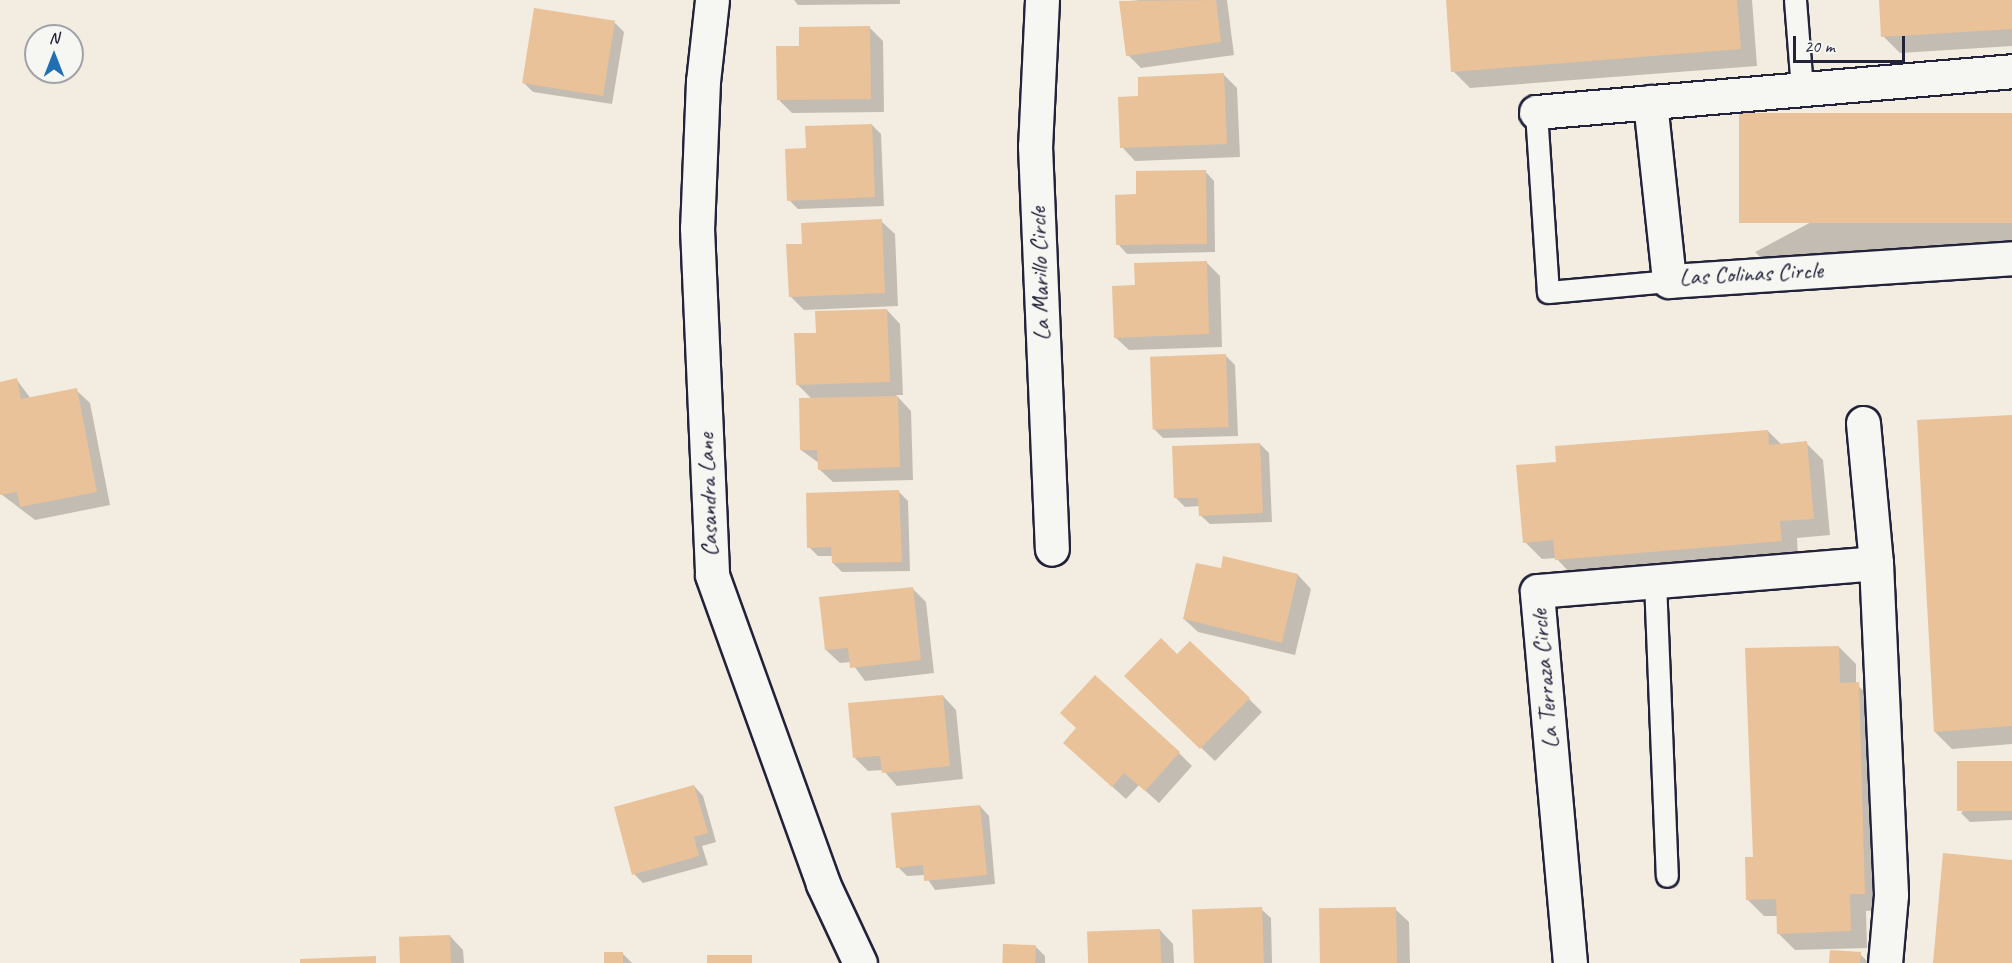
<!DOCTYPE html>
<style>
body{margin:0}
#map{position:relative;width:2012px;height:963px;overflow:hidden;background:#f3ece0;font-family:Caveat,sans-serif}
div>[style]{position:absolute}
.shadow>*{inset:0;background:#0003}
.building>*{inset:0;background:#e9c299;transform-origin:0 0}
.roads{filter:drop-shadow(2px 0 #22223b) drop-shadow(-2px 0 #22223b) drop-shadow(0 2px #22223b) drop-shadow(0 -2px #22223b)}
.lane>*{height:21px;margin:-10.5px;padding:0 10.5px;transform-origin:10.5px;border-radius:10.5px;background:#f6f6f2}
.street>*{height:33px;margin:-16.5px;padding:0 16.5px;transform-origin:16.5px;border-radius:16.5px;background:#f6f6f2}
span{translate:-50% -50%;white-space:nowrap;text-align:center;line-height:1.15;-webkit-text-stroke:4.5px #f6f6f2;paint-order:stroke}
.street-label{font-size:24px;color:#22223b}
.north{position:absolute;left:24px;top:24px;width:60px;height:60px;box-sizing:border-box;background:#f6f6f2;border:2px solid #a1a1a9;border-radius:50%;rotate:0deg;font-size:16px;font-weight:700;line-height:24px;text-align:center;color:#22223b}
.north::after{content:'';display:block;margin:auto;width:21px;height:27px;background:#1f6fb2;clip-path:polygon(50% 0,100% 100%,50% 72%,0 100%)}
.scale{position:absolute;left:1793px;top:36px;width:112px;height:27px;box-sizing:border-box;border:3px solid #22223b;border-top:0;padding-left:8px;font-size:18px;line-height:21px;white-space:nowrap;color:#22223b;-webkit-text-stroke:4px #f6f6f2;paint-order:stroke}
</style>
<div id="map">
<div class="shadow">
<i style="clip-path:polygon(794px 0,900px 0,900px 4px,798px 5px)"></i>
<i style="clip-path:polygon(1140px 0,1227px 0,1234px 55px,1141px 68px,1128px 55px,1121px 2px)"></i>
<i style="clip-path:polygon(1447px 0,1752px 0,1757px 66px,1470px 88px,1453px 71px)"></i>
<i style="clip-path:polygon(1881px 0,2012px 0,2012px 46px,1900px 53px,1883px 36px)"></i>
<i style="clip-path:polygon(615px 23px,624px 32px,612px 104px,533px 92px,524px 83px)"></i>
<i style="clip-path:polygon(870px 28px,883px 41px,884px 112px,792px 113px,778px 99px,800px 48px)"></i>
<i style="clip-path:polygon(1224px 75px,1237px 88px,1240px 157px,1135px 161px,1122px 147px,1140px 98px)"></i>
<i style="clip-path:polygon(2012px 115px,2012px 241px,1772px 269px,1755px 252px)"></i>
<i style="clip-path:polygon(872px 125px,881px 134px,884px 206px,798px 209px,789px 200px,808px 150px)"></i>
<i style="clip-path:polygon(1205px 171px,1214px 181px,1215px 252px,1127px 254px,1118px 244px,1137px 196px)"></i>
<i style="clip-path:polygon(881px 221px,895px 234px,898px 306px,804px 310px,790px 296px,804px 245px)"></i>
<i style="clip-path:polygon(1206px 262px,1220px 276px,1222px 347px,1129px 350px,1115px 337px)"></i>
<i style="clip-path:polygon(887px 310px,900px 324px,903px 395px,896px 395px,911px 411px,913px 480px,833px 482px,819px 469px,819px 463px,801px 450px,812px 399px,797px 384px,817px 335px)"></i>
<i style="clip-path:polygon(1226px 356px,1235px 365px,1238px 436px,1163px 438px,1154px 429px)"></i>
<i style="clip-path:polygon(17px 380px,31px 399px,76px 390px,90px 403px,110px 505px,35px 520px,1px 494px,0 383px)"></i>
<i style="clip-path:polygon(2012px 416px,2012px 744px,1952px 749px,1935px 732px)"></i>
<i style="clip-path:polygon(1768px 431px,1782px 445px,1806px 443px,1823px 460px,1830px 535px,1797px 538px,1798px 557px,1573px 576px,1556px 558px,1542px 559px,1525px 542px,1558px 463px)"></i>
<i style="clip-path:polygon(1260px 444px,1269px 453px,1272px 522px,1210px 524px,1200px 515px,1200px 506px,1185px 507px,1176px 498px)"></i>
<i style="clip-path:polygon(899px 492px,908px 501px,910px 571px,842px 572px,833px 563px,833px 556px,818px 556px,809px 547px)"></i>
<i style="clip-path:polygon(1222px 570px,1298px 575px,1311px 589px,1295px 655px,1198px 632px,1184px 619px)"></i>
<i style="clip-path:polygon(913px 589px,926px 602px,934px 673px,865px 681px,851px 662px,840px 663px,826px 650px)"></i>
<i style="clip-path:polygon(1839px 647px,1856px 664px,1856px 684px,1875px 701px,1881px 910px,1866px 911px,1867px 948px,1795px 950px,1778px 933px,1778px 916px,1764px 916px,1747px 899px,1755px 859px)"></i>
<i style="clip-path:polygon(1177px 656px,1249px 699px,1262px 712px,1215px 761px,1140px 689px)"></i>
<i style="clip-path:polygon(943px 696px,956px 710px,963px 779px,897px 786px,883px 770px,868px 771px,855px 758px)"></i>
<i style="clip-path:polygon(1179px 753px,1192px 766px,1159px 803px,1139px 785px,1126px 799px,1078px 756px)"></i>
<i style="clip-path:polygon(2012px 763px,2012px 820px,1970px 822px,1961px 813px)"></i>
<i style="clip-path:polygon(694px 786px,703px 796px,716px 842px,702px 846px,708px 865px,643px 883px,634px 874px)"></i>
<i style="clip-path:polygon(980px 806px,989px 816px,995px 884px,935px 890px,925px 875px,907px 876px,898px 867px)"></i>
<i style="clip-path:polygon(1261px 909px,1271px 918px,1272px 963px,1195px 963px)"></i>
<i style="clip-path:polygon(1395px 909px,1409px 922px,1410px 963px,1322px 963px)"></i>
<i style="clip-path:polygon(1160px 930px,1173px 944px,1174px 963px,1089px 963px)"></i>
<i style="clip-path:polygon(450px 936px,463px 950px,464px 963px,401px 963px)"></i>
<i style="clip-path:polygon(1035px 946px,1045px 956px,1045px 963px,1004px 963px)"></i>
<i style="clip-path:polygon(622px 953px,632px 963px,606px 963px)"></i>
<i style="clip-path:polygon(1860px 954px,1869px 963px,1830px 963px)"></i>
</div>
<div class="building">
<i style="clip-path:polygon(1216px 0,1221px 42px,1126px 56px,1119px 1px)"></i>
<i style="clip-path:polygon(1446px 0,1737px 0,1741px 49px,1451px 72px)"></i>
<i style="clip-path:polygon(1879px 0,2012px 0,2012px 29px,1881px 37px)"></i>
<i style="left:534px;top:8px;width:82px;height:76px;rotate:9deg"></i>
<i style="clip-path:polygon(870px 26px,871px 99px,777px 100px,776px 46px,799px 46px,799px 27px)"></i>
<i style="clip-path:polygon(1224px 73px,1227px 144px,1120px 148px,1118px 97px,1138px 96px,1138px 77px)"></i>
<i style="left:2012px;top:113px;width:110px;height:273px;rotate:90deg"></i>
<i style="clip-path:polygon(872px 124px,875px 197px,787px 201px,785px 149px,806px 148px,805px 126px)"></i>
<i style="clip-path:polygon(1206px 170px,1207px 244px,1116px 245px,1115px 195px,1136px 194px,1136px 171px)"></i>
<i style="clip-path:polygon(882px 219px,885px 293px,789px 297px,786px 244px,802px 244px,801px 223px)"></i>
<i style="clip-path:polygon(1207px 261px,1209px 334px,1114px 338px,1112px 286px,1135px 285px,1134px 263px)"></i>
<i style="clip-path:polygon(887px 309px,890px 382px,796px 385px,794px 333px,816px 333px,815px 311px)"></i>
<i style="left:1226px;top:354px;width:73px;height:76px;rotate:88deg"></i>
<i style="clip-path:polygon(17px 378px,21px 399px,77px 388px,97px 492px,20px 507px,17px 492px,0 495px,0 382px)"></i>
<i style="clip-path:polygon(898px 396px,900px 467px,818px 470px,817px 450px,800px 450px,799px 398px)"></i>
<i style="clip-path:polygon(2012px 415px,2012px 726px,1934px 732px,1917px 420px)"></i>
<i style="clip-path:polygon(1768px 430px,1769px 445px,1807px 441px,1814px 519px,1780px 521px,1782px 541px,1555px 560px,1553px 540px,1523px 543px,1516px 465px,1556px 462px,1555px 446px)"></i>
<i style="clip-path:polygon(1260px 443px,1263px 513px,1199px 516px,1198px 498px,1174px 498px,1172px 446px)"></i>
<i style="clip-path:polygon(899px 490px,902px 562px,832px 563px,831px 547px,807px 548px,806px 493px)"></i>
<i style="clip-path:polygon(1223px 556px,1298px 574px,1282px 643px,1183px 619px,1196px 563px,1221px 568px)"></i>
<i style="clip-path:polygon(913px 587px,921px 660px,850px 668px,848px 648px,825px 650px,819px 597px)"></i>
<i style="clip-path:polygon(1161px 638px,1177px 654px,1190px 641px,1250px 698px,1200px 749px,1124px 676px)"></i>
<i style="clip-path:polygon(1839px 646px,1840px 683px,1859px 682px,1865px 894px,1850px 894px,1851px 931px,1777px 934px,1776px 899px,1746px 900px,1745px 857px,1753px 857px,1745px 648px)"></i>
<i style="clip-path:polygon(1095px 675px,1180px 752px,1145px 791px,1124px 773px,1112px 787px,1063px 743px,1076px 728px,1060px 713px)"></i>
<i style="clip-path:polygon(943px 695px,950px 766px,882px 773px,880px 756px,853px 758px,848px 703px)"></i>
<i style="left:2012px;top:761px;width:50px;height:55px;rotate:90deg"></i>
<i style="clip-path:polygon(694px 785px,708px 833px,694px 837px,699px 856px,632px 875px,614px 807px)"></i>
<i style="clip-path:polygon(980px 805px,987px 875px,924px 881px,923px 865px,896px 868px,891px 813px)"></i>
<i style="clip-path:polygon(1943px 853px,2012px 860px,2012px 963px,1933px 963px)"></i>
<i style="left:1262px;top:907px;width:56px;height:70px;rotate:88deg"></i>
<i style="left:1396px;top:907px;width:56px;height:77px;rotate:89deg"></i>
<i style="left:1160px;top:929px;width:34px;height:73px;rotate:88deg"></i>
<i style="left:450px;top:935px;width:28px;height:51px;rotate:88deg"></i>
<i style="left:1003px;top:944px;width:33px;height:19px;rotate:2deg"></i>
<i style="clip-path:polygon(1830px 950px,1861px 952px,1860px 963px,1829px 963px)"></i>
<i style="left:604px;top:952px;width:19px;height:11px"></i>
<i style="left:752px;top:955px;width:8px;height:45px;rotate:90deg"></i>
<i style="clip-path:polygon(376px 956px,376px 963px,300px 963px,300px 959px)"></i>
</div>
<div class="roads">
<div class="lane">
<i style="left:1795px;top:0;width:89px;rotate:85.5deg"></i>
<i style="left:1536px;top:112px;width:180px;rotate:86.2deg"></i>
<i style="left:1548px;top:292px;width:121px;rotate:-5.2deg"></i>
<i style="left:1655px;top:581px;width:295px;rotate:87.7deg"></i>
</div>
<div class="street">
<i style="left:712px;top:0;width:81px;rotate:96.3deg"></i>
<i style="left:703px;top:81px;width:147px;rotate:92.3deg"></i>
<i style="left:697px;top:228px;width:347px;rotate:87.5deg"></i>
<i style="left:712px;top:575px;width:328px;rotate:70.2deg"></i>
<i style="left:823px;top:884px;width:87px;rotate:64.9deg"></i>
<i style="left:1042px;top:0;width:146px;rotate:92.7deg"></i>
<i style="left:1035px;top:146px;width:403px;rotate:87.6deg"></i>
<i style="left:1650px;top:102px;width:180px;rotate:83.9deg"></i>
<i style="left:1669px;top:281px;width:344px;rotate:-3.8deg"></i>
<i style="left:1536px;top:112px;width:478px;rotate:-4.9deg"></i>
<i style="left:1863px;top:423px;width:141px;rotate:84.7deg"></i>
<i style="left:1876px;top:563px;width:332px;rotate:87.4deg"></i>
<i style="left:1891px;top:895px;width:68px;rotate:95deg"></i>
<i style="left:1570px;top:963px;width:373px;rotate:-95.1deg"></i>
<i style="left:1537px;top:591px;width:340px;rotate:-4.7deg"></i>
</div>
</div>
<div class="street-label">
<span style="left:1040px;top:274px;rotate:-92deg">La Marillo Circle</span>
<span style="left:1751px;top:274px;rotate:-3deg">Las Colinas Circle</span>
<span style="left:708px;top:495px;rotate:-92deg">Casandra Lane</span>
<span style="left:1545px;top:679px;rotate:-95deg">La Terraza Circle</span>
</div>
<div class="north">N</div>
<div class="scale">20 m</div>
</div>
